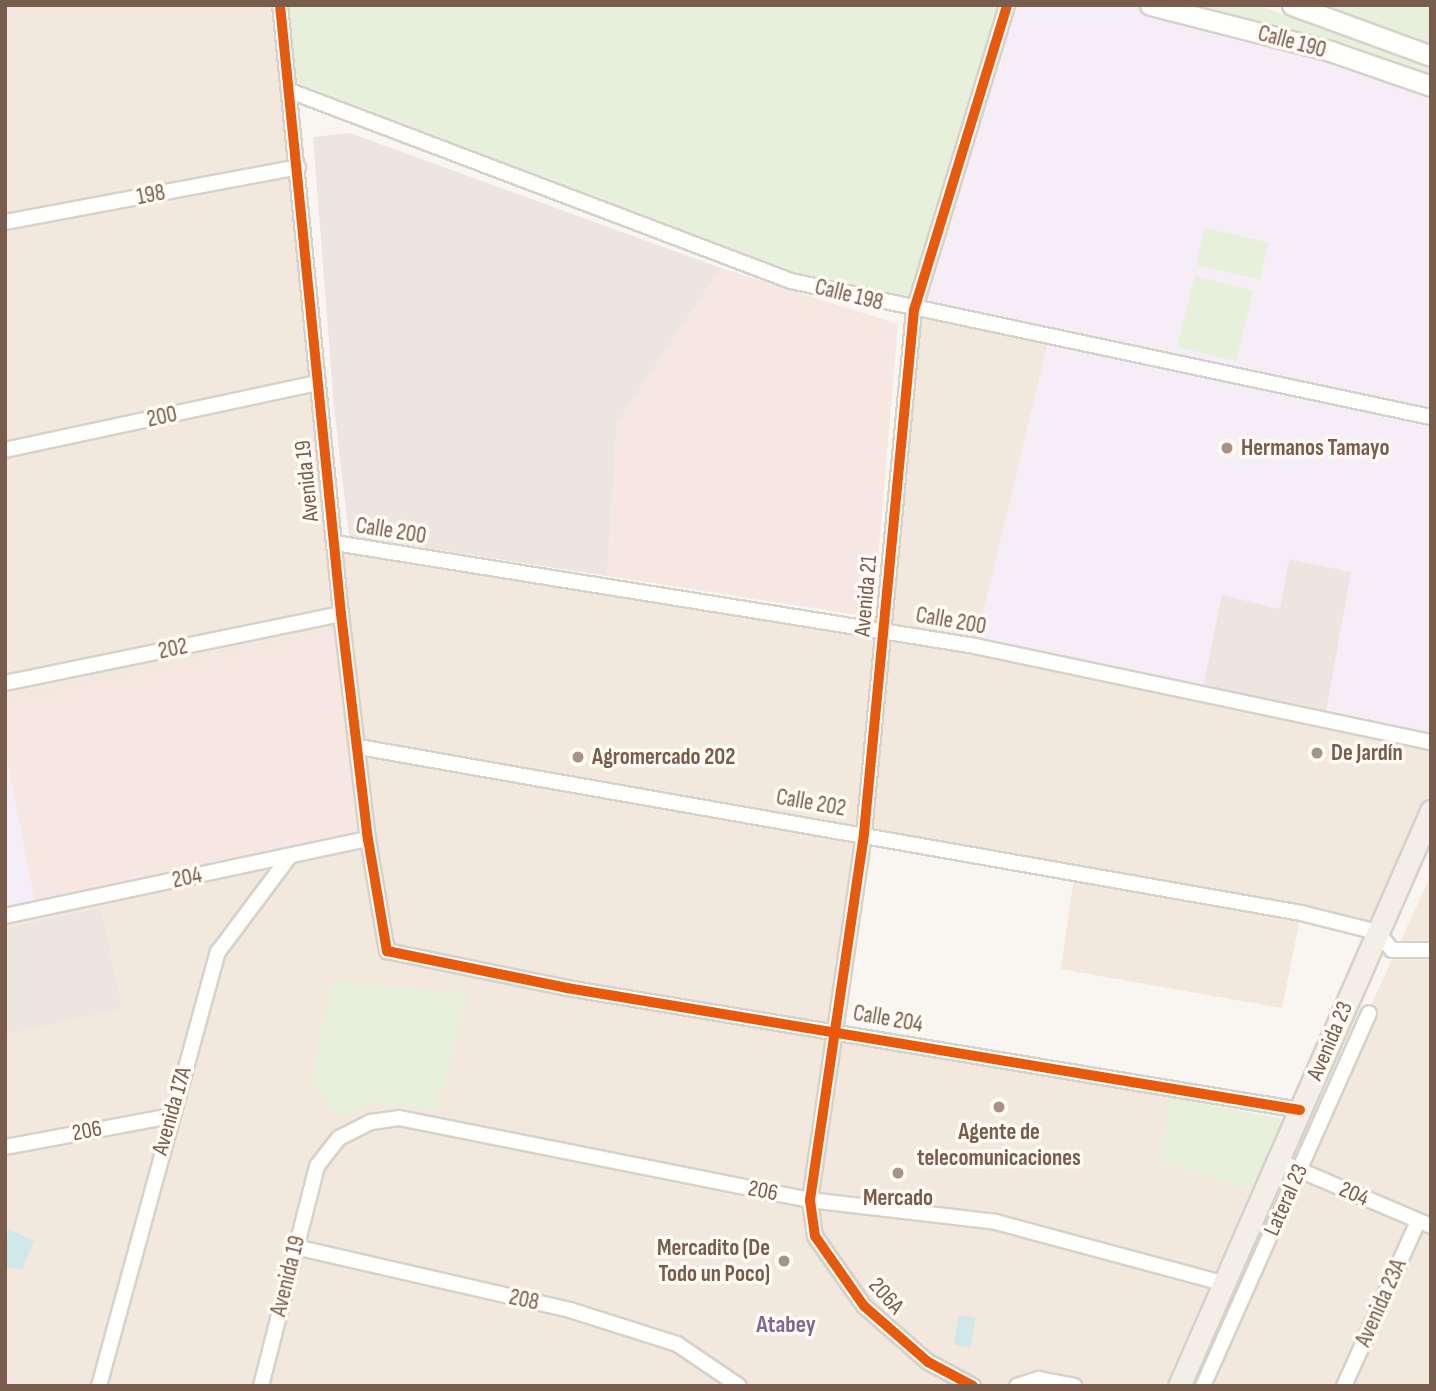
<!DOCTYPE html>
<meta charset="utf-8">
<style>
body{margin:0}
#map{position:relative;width:1436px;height:1391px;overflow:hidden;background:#f9f5f0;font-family:"Sofia Sans Condensed",sans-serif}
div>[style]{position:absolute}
.residential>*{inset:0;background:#f2e8de}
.commercial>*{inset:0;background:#f6e8e1}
.industrial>*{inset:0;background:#ede5e0}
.education>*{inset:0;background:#f6eef6}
.green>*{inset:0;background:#e7f0db;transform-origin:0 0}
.water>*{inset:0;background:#d0e8ea;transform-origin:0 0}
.roads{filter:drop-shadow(2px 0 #d7d1cb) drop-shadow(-2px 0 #d7d1cb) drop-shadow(0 2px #d7d1cb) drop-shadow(0 -2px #d7d1cb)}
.minor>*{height:14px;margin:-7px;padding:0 7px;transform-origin:7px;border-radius:7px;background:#fefefd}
.secondary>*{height:19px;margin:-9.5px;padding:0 9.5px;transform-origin:9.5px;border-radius:9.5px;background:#fefefd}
.primary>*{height:21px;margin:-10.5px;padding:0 10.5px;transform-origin:10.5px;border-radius:10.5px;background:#f3eee8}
.cycleway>*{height:10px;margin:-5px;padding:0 5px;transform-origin:5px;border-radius:5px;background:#e8590c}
.dots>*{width:19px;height:19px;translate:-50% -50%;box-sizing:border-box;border:4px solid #fffaf3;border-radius:50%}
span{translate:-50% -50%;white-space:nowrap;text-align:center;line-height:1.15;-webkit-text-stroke:7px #fffaf3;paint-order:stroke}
.street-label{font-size:23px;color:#7a5c4d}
.poi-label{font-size:23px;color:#7a5c4d;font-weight:700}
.left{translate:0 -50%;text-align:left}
.right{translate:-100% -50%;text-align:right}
.neighbourhood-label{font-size:24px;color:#846695;font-weight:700}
.frame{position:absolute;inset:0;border:7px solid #7a5c4d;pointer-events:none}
</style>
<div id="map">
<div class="residential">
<i style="clip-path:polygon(5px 5px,270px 5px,335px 543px,884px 631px,914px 310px,1049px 337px,1431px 742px,1431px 812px,1377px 932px,1301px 913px,1282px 1008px,1061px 969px,1075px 870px,864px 833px,832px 1031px,1172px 1098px,1158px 1161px,1251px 1190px,1165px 1386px,5px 1386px)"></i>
<i style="clip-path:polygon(1431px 875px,1431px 1386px,1202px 1386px,1292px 1177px)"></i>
</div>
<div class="commercial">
<i style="clip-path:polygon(721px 268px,898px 324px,873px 617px,607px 576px,617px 423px)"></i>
<i style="clip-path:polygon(334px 632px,364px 835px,35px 901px,5px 749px,5px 703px)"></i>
</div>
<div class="industrial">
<i style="clip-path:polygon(350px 133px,721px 268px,617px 423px,607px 576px,349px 536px,334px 407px,313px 137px)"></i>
<i style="clip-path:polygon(1288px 559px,1352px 572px,1325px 717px,1202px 692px,1222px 595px)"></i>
<i style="clip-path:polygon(101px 908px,122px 1009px,5px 1034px,5px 928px)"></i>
</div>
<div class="education">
<i style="clip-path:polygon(1007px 5px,1150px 5px,1431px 86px,1431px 742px,1325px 717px,1351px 572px,1289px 559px,1280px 609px,1222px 595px,1202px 692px,975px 646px,1049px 337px,914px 310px)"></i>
<i style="clip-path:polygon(5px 749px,35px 901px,5px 907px)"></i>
</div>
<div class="green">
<i style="clip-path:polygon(280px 5px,1007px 5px,914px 310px,791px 281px,290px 91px)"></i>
<i style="clip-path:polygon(1194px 5px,1257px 5px,1431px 67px,1431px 78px,1327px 42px)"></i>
<i style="clip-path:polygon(1291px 5px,1431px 5px,1431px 56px)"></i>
<i style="left:1205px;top:228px;width:65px;height:38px;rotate:13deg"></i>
<i style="left:1195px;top:276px;width:60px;height:73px;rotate:14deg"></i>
<i style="clip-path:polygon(332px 980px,468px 994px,437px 1111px,382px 1101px,338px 1117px,311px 1081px)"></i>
<i style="clip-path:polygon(1172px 1098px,1285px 1119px,1251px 1190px,1158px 1161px)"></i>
<i style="left:1281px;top:1175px;width:8px;height:230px;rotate:23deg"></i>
</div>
<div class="water">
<i style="clip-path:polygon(8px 1229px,34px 1241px,22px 1270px,5px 1267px)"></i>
<i style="left:959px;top:1315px;width:17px;height:30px;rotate:10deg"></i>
</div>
<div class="roads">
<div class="minor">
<i style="left:280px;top:5px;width:612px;rotate:84.28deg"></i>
<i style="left:341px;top:614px;width:227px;rotate:83.2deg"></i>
<i style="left:368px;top:839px;width:114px;rotate:80.4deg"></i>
<i style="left:387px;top:951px;width:184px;rotate:11.6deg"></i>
<i style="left:567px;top:988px;width:743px;rotate:9.45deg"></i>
<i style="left:290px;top:91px;width:536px;rotate:20.77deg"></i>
<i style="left:791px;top:281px;width:654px;rotate:12deg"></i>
<i style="left:5px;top:222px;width:298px;rotate:-10.6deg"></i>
<i style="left:5px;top:450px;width:320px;rotate:-12.1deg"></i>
<i style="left:335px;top:543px;width:648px;rotate:9.14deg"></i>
<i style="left:975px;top:646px;width:466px;rotate:11.9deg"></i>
<i style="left:5px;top:683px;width:343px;rotate:-11.6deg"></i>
<i style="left:359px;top:747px;width:957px;rotate:9.99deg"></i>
<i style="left:1301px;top:913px;width:78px;rotate:14deg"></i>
<i style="left:1377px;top:932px;width:23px;rotate:50deg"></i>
<i style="left:1392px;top:950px;width:39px"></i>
<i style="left:5px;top:916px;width:371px;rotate:-12deg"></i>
<i style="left:5px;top:1147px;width:168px;rotate:-10.6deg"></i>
<i style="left:1278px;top:1161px;width:166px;rotate:23deg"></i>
<i style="left:295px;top:1247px;width:282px;rotate:12.9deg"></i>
<i style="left:570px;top:1310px;width:112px;rotate:17.6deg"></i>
<i style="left:677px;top:1344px;width:75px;rotate:34.1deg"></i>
<i style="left:99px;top:1386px;width:450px;rotate:-74.7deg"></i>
<i style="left:218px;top:952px;width:119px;rotate:-53.2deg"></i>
<i style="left:261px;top:1386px;width:227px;rotate:-75.7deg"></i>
<i style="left:317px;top:1166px;width:36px;rotate:-52deg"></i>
<i style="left:339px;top:1138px;width:36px;rotate:-27deg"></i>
<i style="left:371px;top:1122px;width:28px;rotate:-8deg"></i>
<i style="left:399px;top:1118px;width:419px;rotate:11.3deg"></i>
<i style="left:810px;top:1200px;width:187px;rotate:6.7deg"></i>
<i style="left:996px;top:1222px;width:237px;rotate:15.1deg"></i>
<i style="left:973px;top:1386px;width:51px;rotate:-151.9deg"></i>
<i style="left:928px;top:1362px;width:85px;rotate:-138.8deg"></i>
<i style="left:864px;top:1306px;width:85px;rotate:-125deg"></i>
<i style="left:815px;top:1236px;width:36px;rotate:-98deg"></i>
<i style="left:810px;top:1200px;width:371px;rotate:-81.6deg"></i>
<i style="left:864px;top:833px;width:525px;rotate:-84.54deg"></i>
<i style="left:914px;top:310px;width:319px;rotate:-73deg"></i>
<i style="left:1017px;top:1386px;width:23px;rotate:-18deg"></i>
<i style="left:1039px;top:1379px;width:36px;rotate:11deg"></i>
<i style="left:1203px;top:1386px;width:408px;rotate:-66deg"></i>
<i style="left:1344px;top:1386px;width:181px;rotate:-65.8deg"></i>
</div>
<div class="secondary">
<i style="left:1150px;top:5px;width:186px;rotate:14.3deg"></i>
<i style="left:1330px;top:51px;width:107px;rotate:19.1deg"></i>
<i style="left:1292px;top:5px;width:148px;rotate:20.1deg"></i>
</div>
<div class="primary">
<i style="left:1179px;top:1386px;width:628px;rotate:-66.33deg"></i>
</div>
</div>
<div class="cycleway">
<i style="left:280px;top:5px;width:612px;rotate:84.28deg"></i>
<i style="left:341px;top:614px;width:227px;rotate:83.2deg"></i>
<i style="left:368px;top:839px;width:114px;rotate:80.4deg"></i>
<i style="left:387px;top:951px;width:184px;rotate:11.6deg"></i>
<i style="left:567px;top:988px;width:743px;rotate:9.45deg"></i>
<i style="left:973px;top:1386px;width:51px;rotate:-151.9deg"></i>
<i style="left:928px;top:1362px;width:85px;rotate:-138.8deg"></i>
<i style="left:864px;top:1306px;width:85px;rotate:-125deg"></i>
<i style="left:815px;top:1236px;width:36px;rotate:-98deg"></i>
<i style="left:810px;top:1200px;width:371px;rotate:-81.6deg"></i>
<i style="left:864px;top:833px;width:525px;rotate:-84.54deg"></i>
<i style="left:914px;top:310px;width:319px;rotate:-73deg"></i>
</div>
<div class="dots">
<i style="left:1227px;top:448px;background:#a69286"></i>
<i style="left:1317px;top:753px;background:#a69286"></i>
<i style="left:578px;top:757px;background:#a69286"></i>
<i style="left:999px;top:1107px;background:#a69286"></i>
<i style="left:898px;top:1173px;background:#a69286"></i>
<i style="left:784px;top:1261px;background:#a69286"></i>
</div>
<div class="street-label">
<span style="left:1292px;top:42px;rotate:15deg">Calle 190</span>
<span style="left:151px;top:195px;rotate:-11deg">198</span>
<span style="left:849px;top:295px;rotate:14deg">Calle 198</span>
<span style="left:162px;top:417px;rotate:-12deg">200</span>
<span style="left:307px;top:481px;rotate:-96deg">Avenida 19</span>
<span style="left:391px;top:531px;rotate:9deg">Calle 200</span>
<span style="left:866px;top:596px;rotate:-85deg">Avenida 21</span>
<span style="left:951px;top:621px;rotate:10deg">Calle 200</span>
<span style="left:173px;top:649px;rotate:-12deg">202</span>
<span style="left:811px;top:803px;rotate:10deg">Calle 202</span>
<span style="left:187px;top:878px;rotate:-12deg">204</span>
<span style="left:888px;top:1019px;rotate:10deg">Calle 204</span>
<span style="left:1330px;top:1041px;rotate:-67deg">Avenida 23</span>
<span style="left:172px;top:1111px;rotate:-74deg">Avenida 17A</span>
<span style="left:87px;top:1131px;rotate:-11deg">206</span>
<span style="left:763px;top:1191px;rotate:11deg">206</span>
<span style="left:1354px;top:1194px;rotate:23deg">204</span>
<span style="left:1286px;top:1200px;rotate:-66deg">Lateral 23</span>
<span style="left:288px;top:1276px;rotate:-76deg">Avenida 19</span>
<span style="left:886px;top:1296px;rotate:48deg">206A</span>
<span style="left:524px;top:1300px;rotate:12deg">208</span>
<span style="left:1381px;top:1303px;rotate:-66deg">Avenida 23A</span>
</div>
<div class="poi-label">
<span class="left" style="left:1241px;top:448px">Hermanos Tamayo</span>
<span class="left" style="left:1331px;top:753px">De Jardín</span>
<span class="left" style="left:592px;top:757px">Agromercado 202</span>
<span style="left:999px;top:1145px">Agente de<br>telecomunicaciones</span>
<span style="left:898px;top:1198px">Mercado</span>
<span class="right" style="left:770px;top:1261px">Mercadito (De<br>Todo un Poco)</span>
</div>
<div class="neighbourhood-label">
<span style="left:786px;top:1325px">Atabey</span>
</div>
<div class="frame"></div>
</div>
